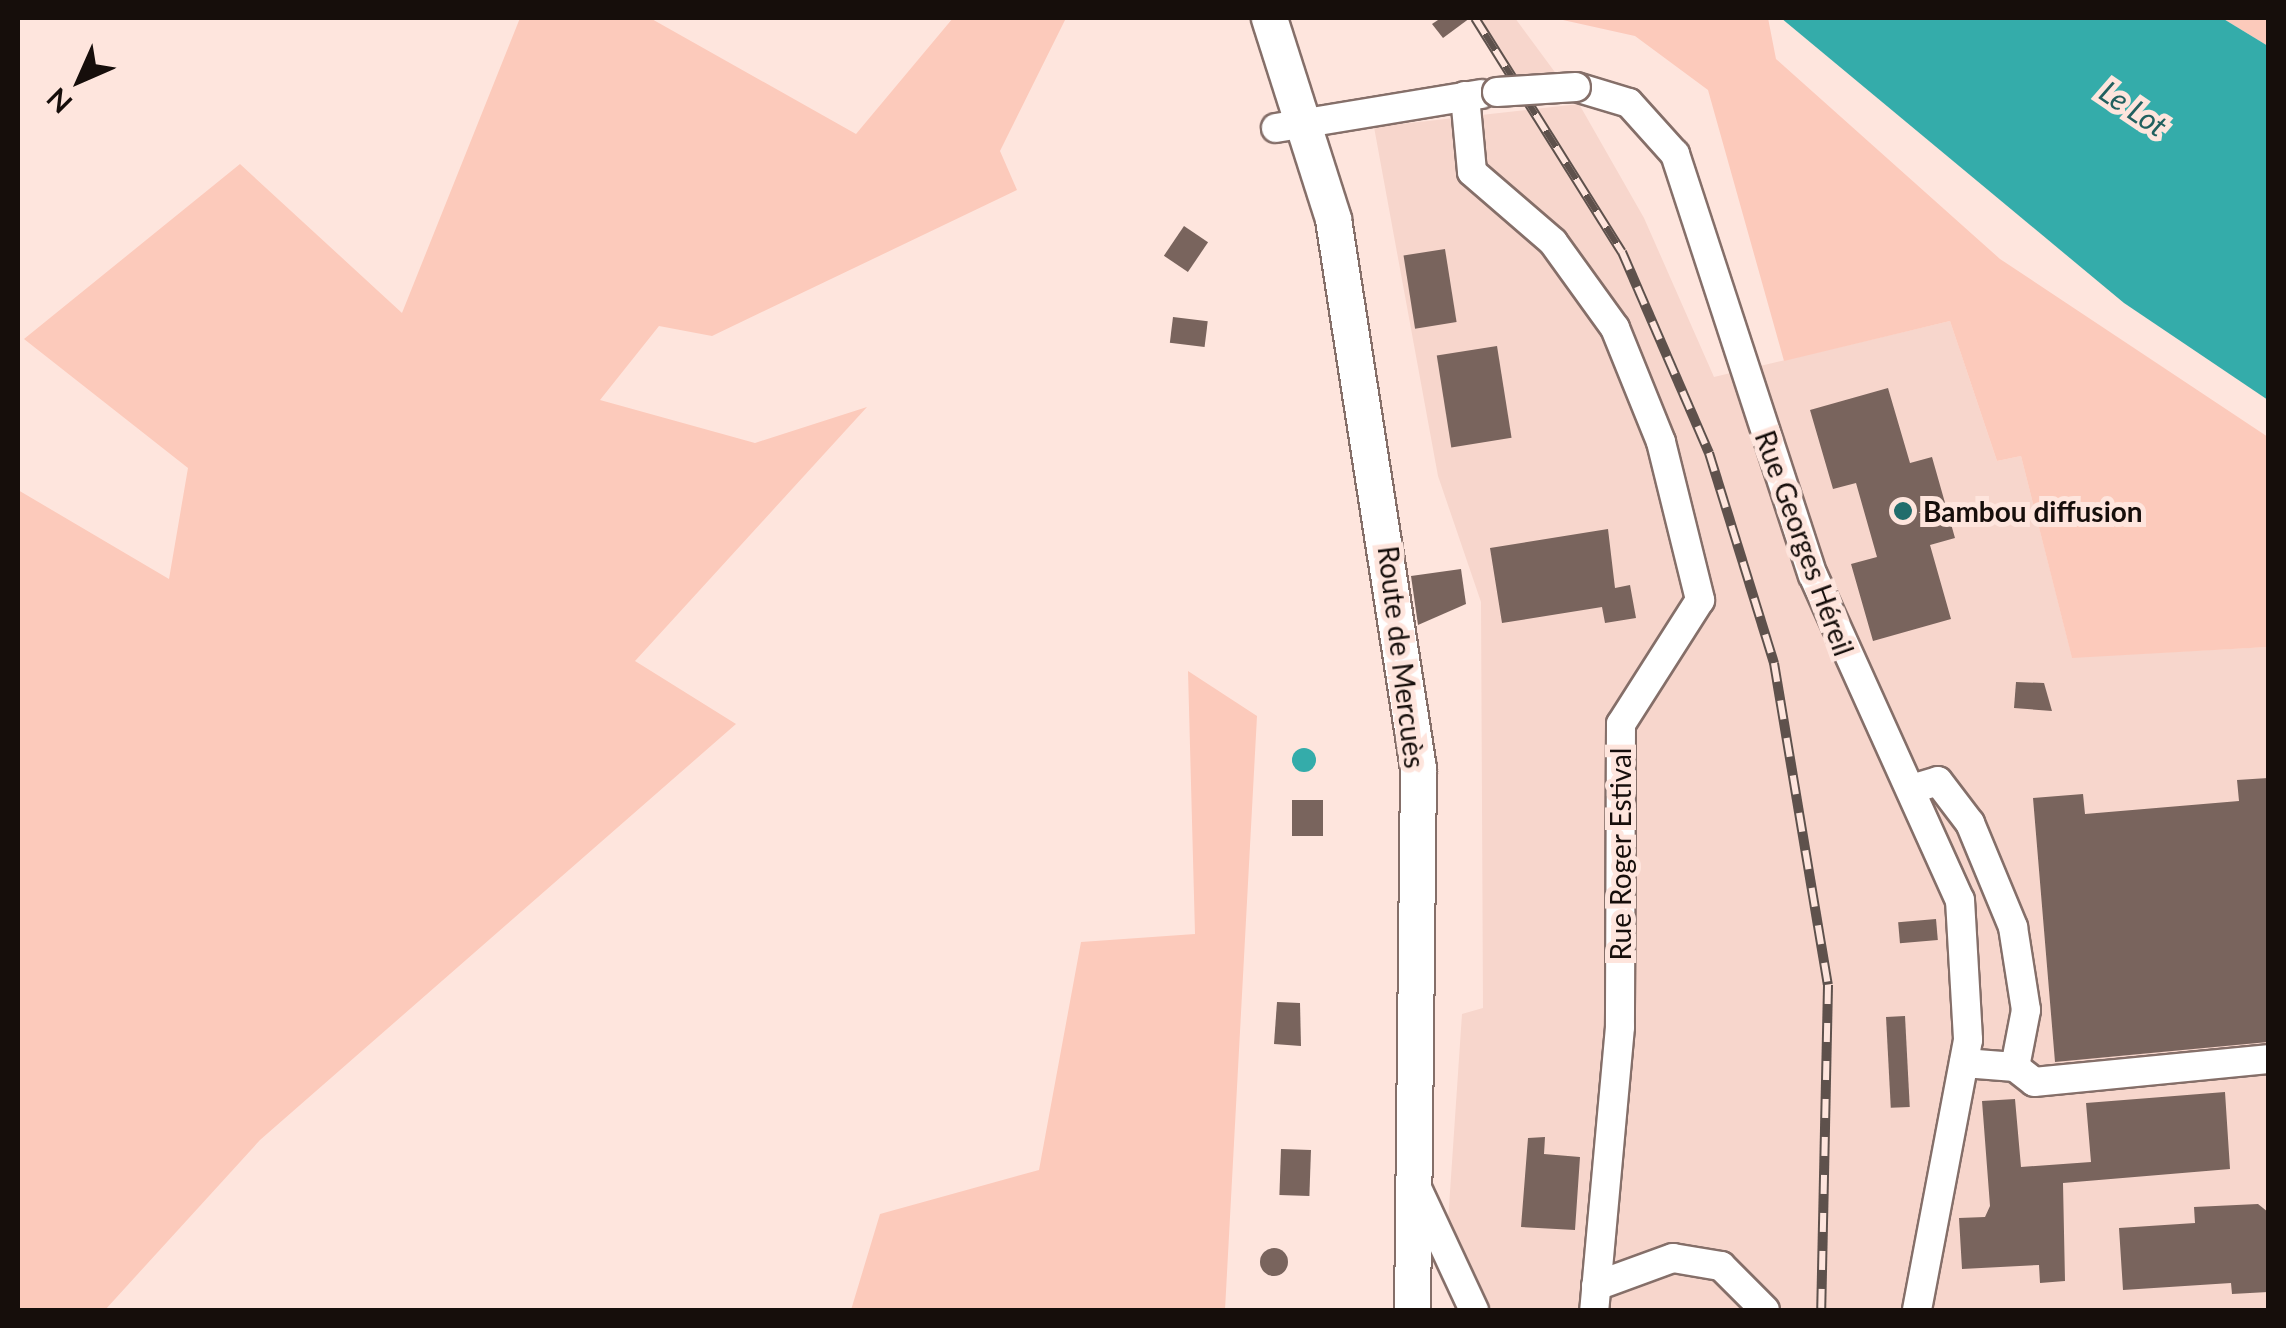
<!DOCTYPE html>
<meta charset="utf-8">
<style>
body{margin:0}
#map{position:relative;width:2286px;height:1328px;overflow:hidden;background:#fee5dd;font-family:Lato,sans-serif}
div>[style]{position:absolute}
.built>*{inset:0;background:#f7d6cc}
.green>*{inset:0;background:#fccabb}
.water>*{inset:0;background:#34acaa}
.round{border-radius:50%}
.building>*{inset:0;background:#79645d;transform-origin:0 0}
.roads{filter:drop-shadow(2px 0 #856f69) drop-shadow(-2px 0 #856f69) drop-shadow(0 2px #856f69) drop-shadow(0 -2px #856f69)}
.minor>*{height:28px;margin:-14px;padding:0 14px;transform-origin:14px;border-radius:14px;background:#fff}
.major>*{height:35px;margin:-17.5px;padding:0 17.5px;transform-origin:17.5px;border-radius:17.5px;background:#fff}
.rail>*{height:10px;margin-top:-5px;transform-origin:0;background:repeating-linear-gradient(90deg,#fee5dd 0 19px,#5e514c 0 38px);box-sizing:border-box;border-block:2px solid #5e514c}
.bridges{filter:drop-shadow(2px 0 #856f69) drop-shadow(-2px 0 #856f69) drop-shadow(0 2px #856f69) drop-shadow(0 -2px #856f69)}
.minor-bridge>*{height:28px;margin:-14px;padding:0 14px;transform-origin:14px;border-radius:14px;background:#fff}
.dots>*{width:28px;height:28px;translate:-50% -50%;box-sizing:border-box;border:5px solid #fee5dd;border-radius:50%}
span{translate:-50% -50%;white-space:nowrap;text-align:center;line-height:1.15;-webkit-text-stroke:10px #fee5dd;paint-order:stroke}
.poi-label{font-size:28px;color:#160e0b;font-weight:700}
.left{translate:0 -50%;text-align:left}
.street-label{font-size:28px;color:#160e0b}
.water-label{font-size:30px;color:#21605f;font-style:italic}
.frame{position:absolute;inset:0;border:20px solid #160e0b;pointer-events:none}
.north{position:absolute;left:30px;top:30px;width:100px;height:100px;-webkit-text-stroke:8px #fee5dd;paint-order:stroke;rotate:225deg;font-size:28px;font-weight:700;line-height:40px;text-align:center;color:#160e0b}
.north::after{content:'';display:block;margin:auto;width:35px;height:45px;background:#160e0b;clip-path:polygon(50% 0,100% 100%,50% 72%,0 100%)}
</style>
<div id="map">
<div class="built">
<i style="clip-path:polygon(1471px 18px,1515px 18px,1557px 75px,1514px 80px)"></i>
<i style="clip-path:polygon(1579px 104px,1644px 218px,1714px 377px,1950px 321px,1997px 461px,2021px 456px,2072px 657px,2268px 647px,2268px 1310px,1461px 1310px,1445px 1266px,1462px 1014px,1483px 1008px,1481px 602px,1438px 476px,1374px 127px)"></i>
</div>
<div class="green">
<i style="clip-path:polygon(520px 18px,650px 18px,856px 134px,953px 18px,1066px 18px,1000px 151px,1017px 190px,712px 336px,659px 326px,600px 400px,755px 443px,867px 407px,635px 661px,736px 724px,260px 1140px,105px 1310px,18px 1310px,18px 490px,169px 579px,188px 468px,24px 339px,240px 164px,402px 313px)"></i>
<i style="clip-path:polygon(1554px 18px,1768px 18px,1776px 59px,2000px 259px,2268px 437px,2268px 647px,2072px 658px,2021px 456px,1997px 461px,1950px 321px,1784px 361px,1708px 90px,1635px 36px)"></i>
<i style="clip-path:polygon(2222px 18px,2268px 18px,2268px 46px)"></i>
<i style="clip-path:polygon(1188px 671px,1257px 716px,1225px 1310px,851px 1310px,880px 1214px,1039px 1170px,1081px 942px,1195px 934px)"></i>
</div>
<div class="water">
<i style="clip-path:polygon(1781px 18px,2222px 18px,2268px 46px,2268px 400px,2124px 303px)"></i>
<i class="round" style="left:1292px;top:748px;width:24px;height:24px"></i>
</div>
<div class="building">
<i style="clip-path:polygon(1441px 18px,1470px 18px,1443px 38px,1432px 24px)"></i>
<i style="left:1184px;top:226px;width:29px;height:36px;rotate:34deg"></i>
<i style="left:1445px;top:249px;width:74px;height:42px;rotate:81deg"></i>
<i style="left:1173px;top:317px;width:35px;height:26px;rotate:7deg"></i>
<i style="left:1497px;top:346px;width:93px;height:61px;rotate:81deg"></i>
<i style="clip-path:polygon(1888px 388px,1910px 463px,1932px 457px,1955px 538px,1930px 545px,1951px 619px,1873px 641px,1851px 564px,1877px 557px,1856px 483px,1833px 489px,1810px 410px)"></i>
<i style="clip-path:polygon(1608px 529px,1615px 588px,1630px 585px,1636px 618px,1605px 623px,1602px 607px,1502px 623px,1490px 548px)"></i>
<i style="clip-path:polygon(1461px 569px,1466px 604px,1418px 625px,1411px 576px)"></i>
<i style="clip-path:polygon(2016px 682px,2044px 683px,2052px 711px,2014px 708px)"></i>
<i style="clip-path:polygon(2268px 778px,2268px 1042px,2055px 1062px,2033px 798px,2083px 794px,2085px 814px,2239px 801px,2237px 780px)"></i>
<i style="left:1292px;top:800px;width:31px;height:36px"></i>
<i style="left:1936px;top:919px;width:21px;height:38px;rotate:85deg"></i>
<i style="clip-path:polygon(1277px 1002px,1300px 1003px,1301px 1046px,1274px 1044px)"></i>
<i style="left:1905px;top:1016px;width:91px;height:19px;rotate:87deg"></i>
<i style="clip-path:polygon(2225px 1092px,2230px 1169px,2063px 1183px,2065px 1281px,2040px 1283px,2039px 1265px,1962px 1269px,1959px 1218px,1985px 1217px,1990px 1206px,1982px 1101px,2015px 1099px,2021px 1167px,2091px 1162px,2086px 1103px)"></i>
<i style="clip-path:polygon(1545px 1137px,1544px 1154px,1580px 1157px,1575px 1230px,1521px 1227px,1528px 1138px)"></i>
<i style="left:1281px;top:1149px;width:30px;height:46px;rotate:2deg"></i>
<i style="clip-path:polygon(2258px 1204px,2268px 1212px,2268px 1292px,2232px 1294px,2231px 1283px,2123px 1290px,2119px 1228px,2195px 1223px,2194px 1207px)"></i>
<i class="round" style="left:1260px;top:1248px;width:28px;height:28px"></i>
</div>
<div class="roads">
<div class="minor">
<i style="left:1576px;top:87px;width:55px;rotate:16.8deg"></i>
<i style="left:1629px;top:103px;width:69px;rotate:48deg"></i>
<i style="left:1675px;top:154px;width:443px;rotate:71.9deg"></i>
<i style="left:1813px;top:575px;width:357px;rotate:65.7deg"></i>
<i style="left:1960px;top:900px;width:140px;rotate:86.7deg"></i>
<i style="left:1968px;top:1040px;width:275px;rotate:100.7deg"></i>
<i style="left:1465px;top:96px;width:76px;rotate:84.7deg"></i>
<i style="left:1472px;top:172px;width:107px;rotate:40.8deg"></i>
<i style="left:1553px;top:242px;width:106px;rotate:54.2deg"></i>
<i style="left:1615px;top:328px;width:123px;rotate:68deg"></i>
<i style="left:1661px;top:442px;width:163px;rotate:76.1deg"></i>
<i style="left:1700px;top:600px;width:147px;rotate:122.5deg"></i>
<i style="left:1621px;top:724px;width:303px;rotate:90.2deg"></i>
<i style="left:1620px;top:1027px;width:284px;rotate:95.2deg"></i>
<i style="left:1276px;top:128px;width:208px;rotate:-9.4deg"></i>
<i style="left:1912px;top:789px;width:27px;rotate:-17deg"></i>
<i style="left:1938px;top:781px;width:53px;rotate:52.7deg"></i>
<i style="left:1970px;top:823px;width:113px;rotate:67.5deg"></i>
<i style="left:2013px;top:927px;width:84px;rotate:81.1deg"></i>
<i style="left:2026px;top:1010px;width:58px;rotate:100.9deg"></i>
<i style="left:2015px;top:1067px;width:24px;rotate:38deg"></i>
<i style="left:2034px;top:1082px;width:235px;rotate:-5.6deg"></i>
<i style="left:1964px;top:1063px;width:51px;rotate:4.5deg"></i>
<i style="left:1417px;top:1188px;width:135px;rotate:65deg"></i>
<i style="left:1596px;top:1286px;width:82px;rotate:-20deg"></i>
<i style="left:1673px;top:1258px;width:49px;rotate:9.5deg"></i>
<i style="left:1721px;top:1266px;width:62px;rotate:45deg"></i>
</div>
<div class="major">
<i style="left:1269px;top:18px;width:211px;rotate:72.3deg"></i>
<i style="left:1333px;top:219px;width:556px;rotate:81.2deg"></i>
<i style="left:1418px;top:768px;width:542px;rotate:90.63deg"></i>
</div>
</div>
<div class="rail">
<i style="left:1475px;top:18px;width:276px;rotate:57.9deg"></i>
<i style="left:1622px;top:252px;width:219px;rotate:66.6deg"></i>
<i style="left:1709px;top:453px;width:220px;rotate:72.8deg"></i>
<i style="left:1774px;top:663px;width:326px;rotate:80.5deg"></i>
<i style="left:1828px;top:985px;width:325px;rotate:91.2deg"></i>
</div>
<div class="bridges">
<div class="minor-bridge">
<i style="left:1497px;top:92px;width:79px;rotate:-3.6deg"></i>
</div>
</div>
<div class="dots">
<i style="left:1903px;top:511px;background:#226d6c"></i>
</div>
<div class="poi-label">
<span class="left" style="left:1923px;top:511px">Bambou diffusion</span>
</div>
<div class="street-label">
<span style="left:1805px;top:543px;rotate:70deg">Rue Georges Héreil</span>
<span style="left:1402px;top:657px;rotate:83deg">Route de Mercuès</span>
<span style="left:1620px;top:854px;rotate:-90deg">Rue Roger Estival</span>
</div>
<div class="water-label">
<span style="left:2134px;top:108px;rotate:34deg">Le Lot</span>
</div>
<div class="frame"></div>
<div class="north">N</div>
</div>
